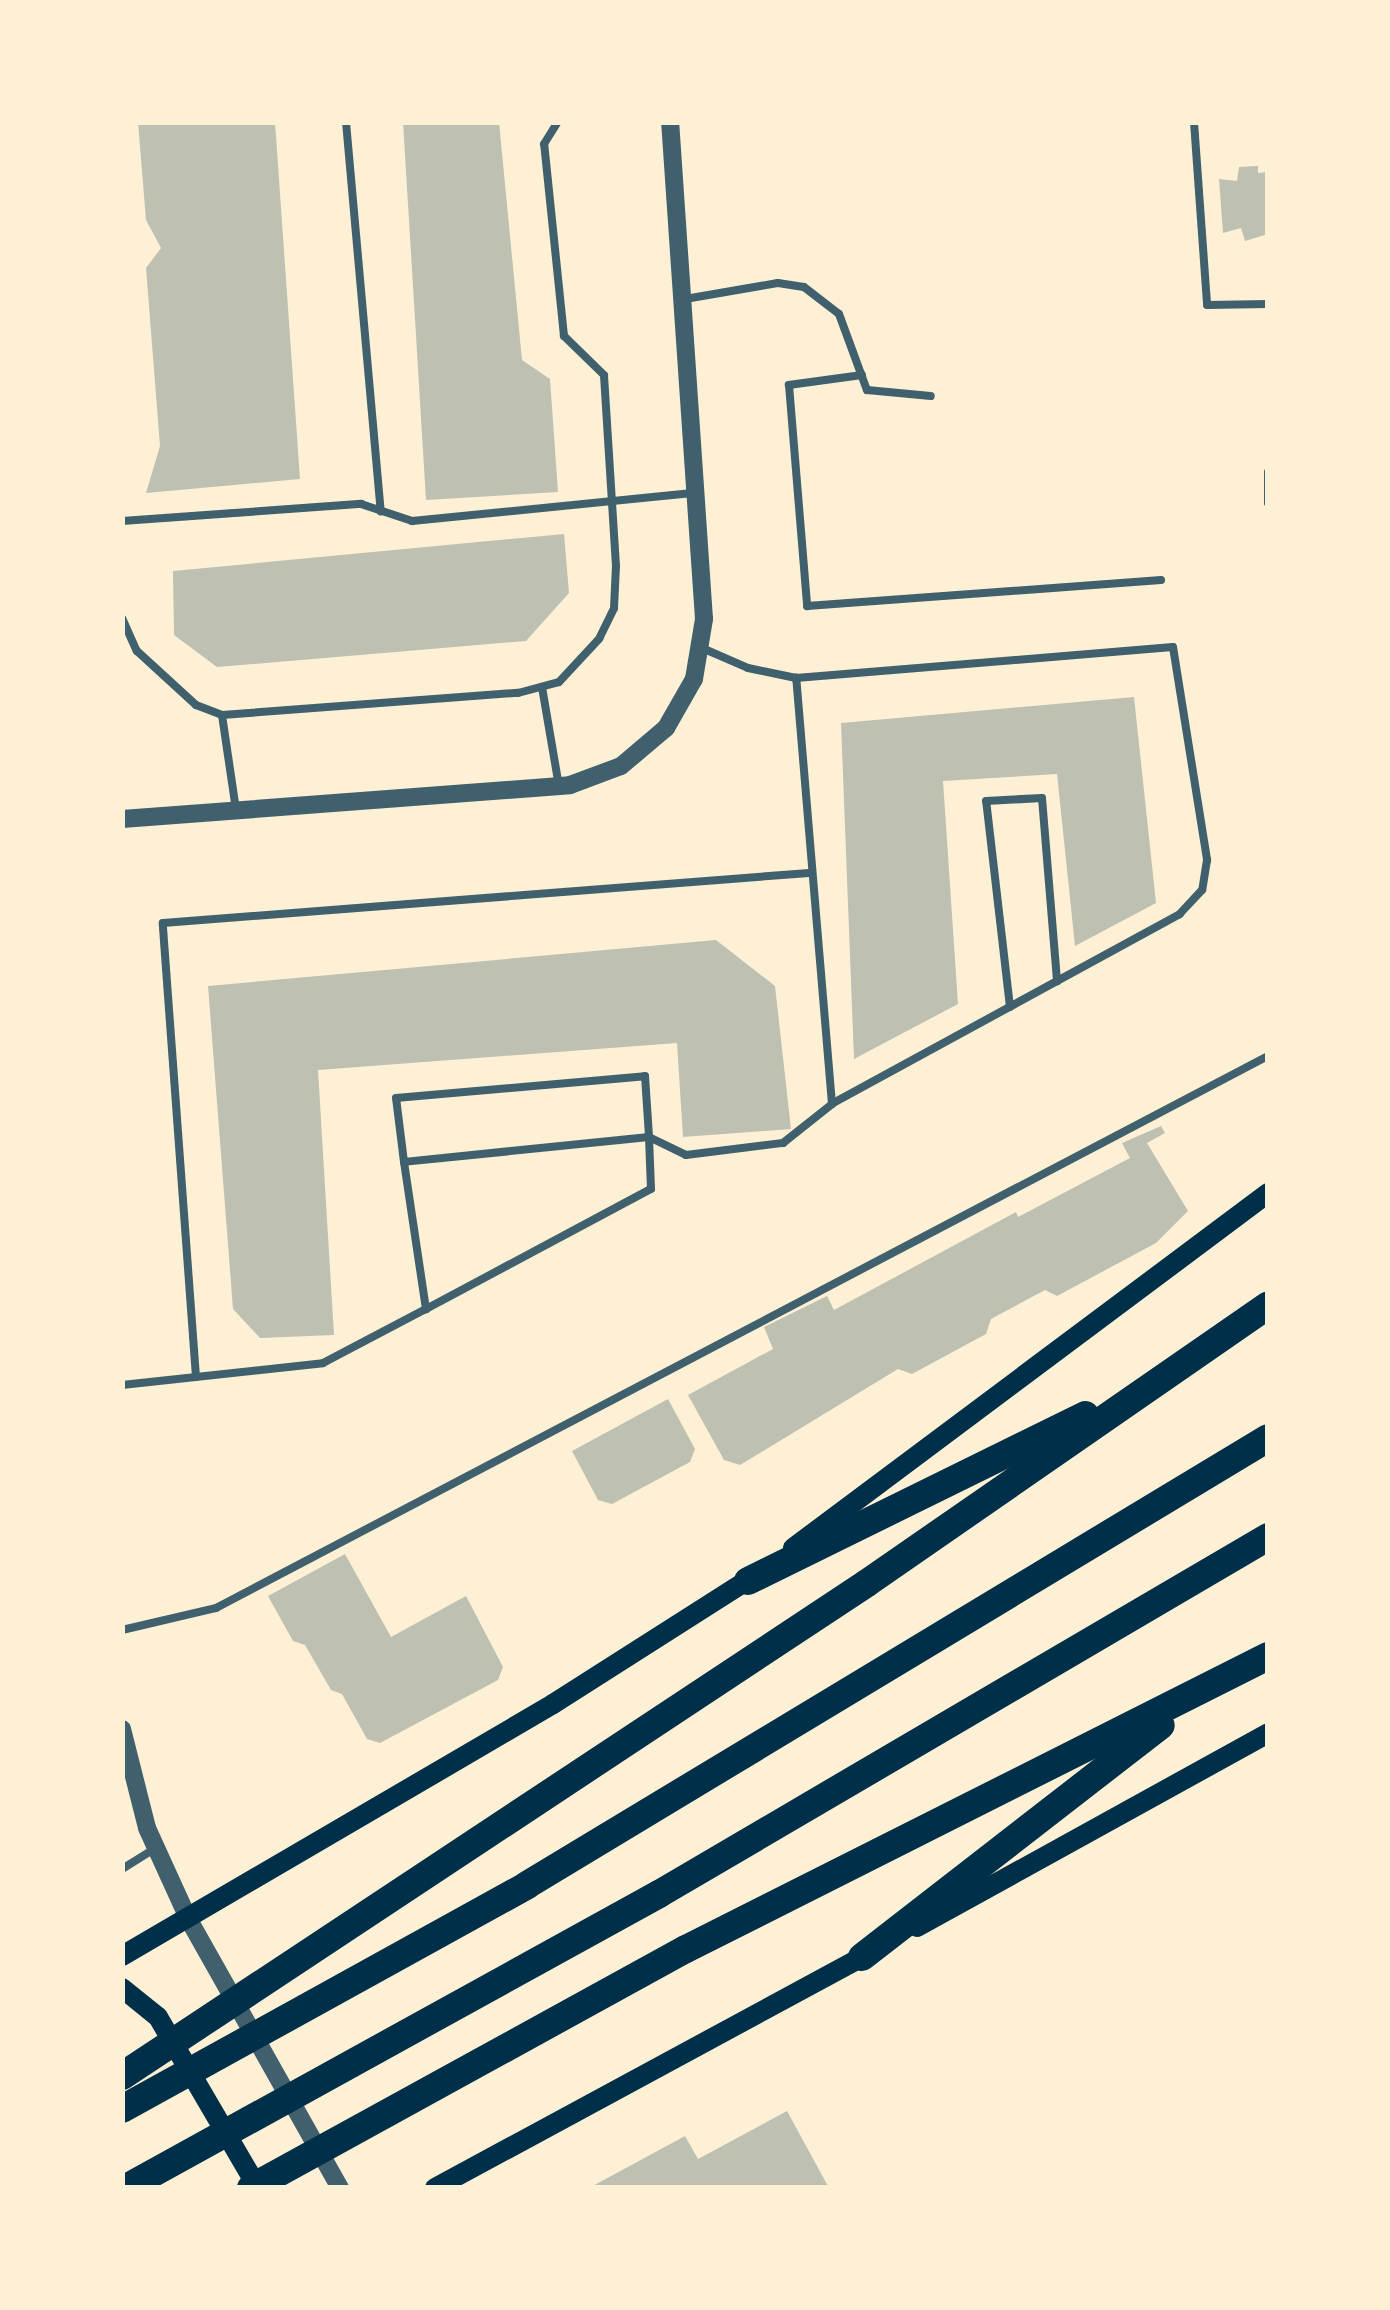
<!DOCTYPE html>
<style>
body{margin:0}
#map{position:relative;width:1390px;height:2310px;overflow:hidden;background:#fdf0d5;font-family:Quicksand,sans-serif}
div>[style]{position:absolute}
.building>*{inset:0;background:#bec0b2}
.service>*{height:8px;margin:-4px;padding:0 4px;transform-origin:4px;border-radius:4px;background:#3f606c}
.tertiary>*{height:18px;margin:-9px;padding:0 9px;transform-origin:9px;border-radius:9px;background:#3f606c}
.secondary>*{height:20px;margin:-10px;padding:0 10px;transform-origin:10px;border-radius:10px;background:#003049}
.motorway>*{height:28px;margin:-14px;padding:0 14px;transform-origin:14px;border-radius:14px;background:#003049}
span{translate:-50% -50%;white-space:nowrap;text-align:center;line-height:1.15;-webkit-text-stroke:8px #fdf0d5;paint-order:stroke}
.frame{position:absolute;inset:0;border:125px solid #fdf0d5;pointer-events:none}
</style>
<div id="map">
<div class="building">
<i style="clip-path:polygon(138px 122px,275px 122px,300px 479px,146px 493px,160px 446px,146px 268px,161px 248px,146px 220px)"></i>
<i style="clip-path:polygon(403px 122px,499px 122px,522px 360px,550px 379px,558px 492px,426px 500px)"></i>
<i style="clip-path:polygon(1258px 166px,1258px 173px,1268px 172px,1268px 234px,1245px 241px,1241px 228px,1223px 233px,1219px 179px,1237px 181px,1239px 167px)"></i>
<i style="clip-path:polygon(564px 534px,569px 593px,526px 641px,217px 667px,174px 635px,173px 571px)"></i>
<i style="clip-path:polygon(1134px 697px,1156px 903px,1075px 946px,1057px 774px,943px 781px,958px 1004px,854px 1059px,841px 723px)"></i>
<i style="clip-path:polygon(716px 940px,775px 986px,791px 1129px,683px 1137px,677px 1043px,318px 1070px,334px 1335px,260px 1338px,233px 1309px,208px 986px)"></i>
<i style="clip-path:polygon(1161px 1126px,1165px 1133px,1147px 1143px,1188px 1211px,1156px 1243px,1057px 1296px,1045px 1290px,991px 1319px,986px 1334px,912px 1374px,898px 1369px,740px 1465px,724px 1460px,688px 1395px,773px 1349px,764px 1327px,827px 1296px,834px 1310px,1016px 1212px,1018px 1217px,1130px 1158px,1122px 1143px)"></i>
<i style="clip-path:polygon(668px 1399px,695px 1449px,690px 1462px,612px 1504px,598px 1500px,572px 1451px)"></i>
<i style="clip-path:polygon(345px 1554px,391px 1637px,466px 1596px,503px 1667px,498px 1680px,380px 1743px,367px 1739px,342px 1694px,331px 1690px,305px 1645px,293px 1641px,268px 1596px)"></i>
<i style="clip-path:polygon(787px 2111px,829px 2188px,589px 2188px,685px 2136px,698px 2159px)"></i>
</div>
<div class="service">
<i style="left:346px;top:122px;width:391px;rotate:84.9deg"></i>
<i style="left:1194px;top:122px;width:183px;rotate:85.9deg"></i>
<i style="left:1207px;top:305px;width:61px;rotate:-0.9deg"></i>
<i style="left:685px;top:299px;width:94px;rotate:-9.8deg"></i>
<i style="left:778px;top:283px;width:26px;rotate:9deg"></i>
<i style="left:804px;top:287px;width:44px;rotate:37.6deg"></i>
<i style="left:839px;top:314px;width:81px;rotate:69.8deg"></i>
<i style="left:867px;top:390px;width:64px;rotate:5.4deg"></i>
<i style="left:862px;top:375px;width:74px;rotate:172.2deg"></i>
<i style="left:789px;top:385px;width:222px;rotate:85.3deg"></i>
<i style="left:807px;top:606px;width:355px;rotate:-4.2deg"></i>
<i style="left:1268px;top:472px;width:31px;rotate:90deg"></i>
<i style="left:122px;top:521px;width:240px;rotate:-4.1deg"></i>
<i style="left:361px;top:504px;width:54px;rotate:18.4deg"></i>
<i style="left:412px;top:521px;width:282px;rotate:-5.7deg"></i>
<i style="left:122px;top:618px;width:36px;rotate:66deg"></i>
<i style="left:137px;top:651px;width:80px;rotate:42.5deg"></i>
<i style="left:196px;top:705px;width:28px;rotate:21deg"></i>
<i style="left:222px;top:715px;width:297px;rotate:-4.3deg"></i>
<i style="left:518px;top:693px;width:42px;rotate:-15deg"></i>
<i style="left:559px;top:682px;width:59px;rotate:-47.1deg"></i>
<i style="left:599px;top:639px;width:34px;rotate:-64deg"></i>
<i style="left:614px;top:608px;width:42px;rotate:-87.3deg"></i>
<i style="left:616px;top:566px;width:191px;rotate:-93.6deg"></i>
<i style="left:604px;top:375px;width:56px;rotate:-135.7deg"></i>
<i style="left:564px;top:336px;width:193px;rotate:-95.9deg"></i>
<i style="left:544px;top:144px;width:26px;rotate:-58deg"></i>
<i style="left:702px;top:648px;width:50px;rotate:23.5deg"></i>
<i style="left:748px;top:668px;width:49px;rotate:11.8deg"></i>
<i style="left:796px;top:678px;width:378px;rotate:-4.7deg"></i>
<i style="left:1173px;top:647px;width:216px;rotate:80.9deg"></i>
<i style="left:1207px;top:860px;width:30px;rotate:99deg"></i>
<i style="left:1202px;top:890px;width:33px;rotate:133deg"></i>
<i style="left:1180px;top:914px;width:396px;rotate:151.4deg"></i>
<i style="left:832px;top:1104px;width:428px;rotate:-94.8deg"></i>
<i style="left:542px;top:687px;width:100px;rotate:80.3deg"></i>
<i style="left:222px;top:715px;width:96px;rotate:81.6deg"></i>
<i style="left:1010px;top:1007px;width:207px;rotate:-96.6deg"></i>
<i style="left:986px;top:801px;width:56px;rotate:-3.1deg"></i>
<i style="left:1042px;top:798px;width:184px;rotate:85.3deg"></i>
<i style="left:404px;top:1162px;width:64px;rotate:-97.1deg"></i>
<i style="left:396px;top:1098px;width:250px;rotate:-5deg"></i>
<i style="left:645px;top:1076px;width:61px;rotate:86.2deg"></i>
<i style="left:649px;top:1137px;width:41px;rotate:25.9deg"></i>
<i style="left:686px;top:1155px;width:98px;rotate:-7.1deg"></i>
<i style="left:783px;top:1143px;width:63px;rotate:-38.5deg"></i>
<i style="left:196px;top:1377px;width:455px;rotate:-94.2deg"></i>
<i style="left:163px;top:923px;width:648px;rotate:-4.43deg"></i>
<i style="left:122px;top:1385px;width:202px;rotate:-6.2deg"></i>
<i style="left:323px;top:1363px;width:116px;rotate:-27.7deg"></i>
<i style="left:426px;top:1309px;width:255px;rotate:-28.1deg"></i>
<i style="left:651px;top:1189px;width:52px;rotate:-92.2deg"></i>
<i style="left:649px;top:1137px;width:246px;rotate:174.2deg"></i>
<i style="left:404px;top:1162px;width:149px;rotate:81.5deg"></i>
<i style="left:122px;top:1630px;width:97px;rotate:-13.2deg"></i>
<i style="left:216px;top:1608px;width:1188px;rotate:-27.69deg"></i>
<i style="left:122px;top:1869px;width:40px;rotate:-32deg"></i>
</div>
<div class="tertiary">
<i style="left:122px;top:819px;width:449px;rotate:-4.3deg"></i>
<i style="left:570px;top:785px;width:54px;rotate:-20.4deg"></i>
<i style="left:621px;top:766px;width:59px;rotate:-40.2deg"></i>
<i style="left:666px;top:728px;width:56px;rotate:-60.3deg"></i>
<i style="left:694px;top:679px;width:61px;rotate:-80.5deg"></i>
<i style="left:704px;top:619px;width:498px;rotate:-93.9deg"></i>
<i style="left:122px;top:1729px;width:102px;rotate:75.8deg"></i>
<i style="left:147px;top:1828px;width:101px;rotate:65.5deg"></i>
<i style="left:189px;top:1920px;width:308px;rotate:60.6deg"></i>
</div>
<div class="secondary">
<i style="left:793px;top:1548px;width:593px;rotate:-36.77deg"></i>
<i style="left:917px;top:1927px;width:401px;rotate:-28.9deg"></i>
<i style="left:122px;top:1956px;width:499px;rotate:-30.3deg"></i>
<i style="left:553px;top:1704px;width:242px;rotate:-32.5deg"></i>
<i style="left:122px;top:1988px;width:46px;rotate:38.9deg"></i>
<i style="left:158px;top:2017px;width:198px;rotate:59.7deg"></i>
<i style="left:435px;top:2188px;width:499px;rotate:-28.4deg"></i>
</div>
<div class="motorway">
<i style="left:748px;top:1581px;width:376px;rotate:-26.2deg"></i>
<i style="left:862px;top:1957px;width:378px;rotate:-37.8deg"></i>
<i style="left:122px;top:2076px;width:893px;rotate:-33.49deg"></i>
<i style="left:867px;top:1583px;width:488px;rotate:-34.7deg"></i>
<i style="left:122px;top:2109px;width:463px;rotate:-28.9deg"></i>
<i style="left:527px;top:1885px;width:865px;rotate:-31.1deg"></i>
<i style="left:126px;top:2188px;width:609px;rotate:-28.88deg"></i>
<i style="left:659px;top:1894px;width:706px;rotate:-30.38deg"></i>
<i style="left:251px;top:2188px;width:496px;rotate:-28.8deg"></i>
<i style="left:686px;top:1949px;width:652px;rotate:-26.72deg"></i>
</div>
<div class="frame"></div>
</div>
